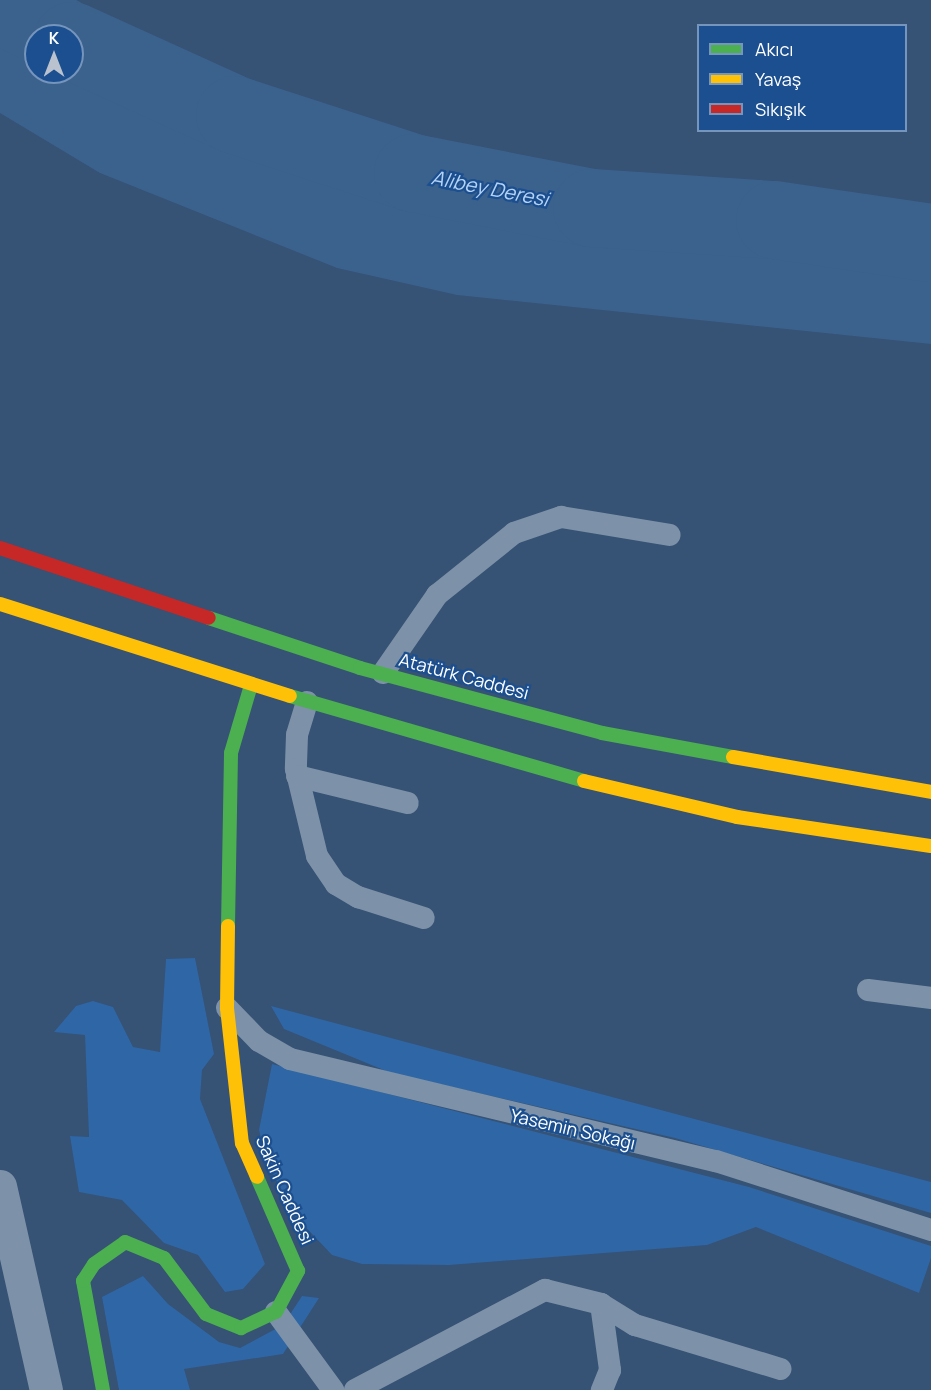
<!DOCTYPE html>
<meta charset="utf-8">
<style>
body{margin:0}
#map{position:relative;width:931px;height:1390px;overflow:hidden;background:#365274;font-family:Manrope,sans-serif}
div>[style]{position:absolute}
.green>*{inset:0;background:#2f66a5}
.water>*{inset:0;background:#3b618d}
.river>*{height:78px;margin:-39px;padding:0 39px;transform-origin:39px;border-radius:39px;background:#3b618d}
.lane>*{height:22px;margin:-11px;padding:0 11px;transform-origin:11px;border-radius:11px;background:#7d92a8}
.street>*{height:33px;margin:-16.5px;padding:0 16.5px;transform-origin:16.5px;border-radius:16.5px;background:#7d92a8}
.fast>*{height:14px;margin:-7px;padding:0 7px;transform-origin:7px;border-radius:7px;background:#4caf50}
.slow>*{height:14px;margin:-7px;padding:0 7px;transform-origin:7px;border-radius:7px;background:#ffc107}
.jam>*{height:14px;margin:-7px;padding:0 7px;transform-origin:7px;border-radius:7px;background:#c62828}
span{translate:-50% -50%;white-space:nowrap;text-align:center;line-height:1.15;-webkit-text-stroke:4.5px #1b4f8f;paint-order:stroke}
.street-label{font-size:18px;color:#fff}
.water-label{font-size:20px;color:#b5d3f5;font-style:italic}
.legend{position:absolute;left:697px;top:24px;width:210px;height:108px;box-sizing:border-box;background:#1b4f8f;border:2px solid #7695bc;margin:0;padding:8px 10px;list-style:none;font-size:18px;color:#fff}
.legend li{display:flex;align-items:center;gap:12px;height:30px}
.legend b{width:30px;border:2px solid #7695bc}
.north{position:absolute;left:24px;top:24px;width:60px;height:60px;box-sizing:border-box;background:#1b4f8f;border:2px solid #7695bc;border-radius:50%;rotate:0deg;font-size:16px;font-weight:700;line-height:24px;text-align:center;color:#fff}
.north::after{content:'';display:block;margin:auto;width:21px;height:27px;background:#b9c2ce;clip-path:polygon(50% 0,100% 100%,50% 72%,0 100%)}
</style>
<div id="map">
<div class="green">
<i style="clip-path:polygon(195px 958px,214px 1054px,202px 1070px,200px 1099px,265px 1264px,243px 1289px,225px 1292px,198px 1255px,164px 1243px,122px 1200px,79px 1192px,70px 1136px,89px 1137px,85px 1035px,54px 1032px,76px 1006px,93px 1001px,113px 1007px,133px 1047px,160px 1052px,166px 959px)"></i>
<i style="clip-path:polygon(271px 1006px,931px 1182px,931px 1213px,675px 1138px,391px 1073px,284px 1029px)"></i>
<i style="clip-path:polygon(272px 1064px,749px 1187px,931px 1246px,931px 1258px,919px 1293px,756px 1227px,707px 1245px,449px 1265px,362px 1264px,332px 1255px,295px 1216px,267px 1162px,259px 1130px)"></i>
<i style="clip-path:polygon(143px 1276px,168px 1304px,219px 1342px,240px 1348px,283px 1325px,302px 1296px,319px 1298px,283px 1354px,184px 1369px,190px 1390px,119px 1390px,102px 1297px)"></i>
</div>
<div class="water">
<i style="clip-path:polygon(0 7px,53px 36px,36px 36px,36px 72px,72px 72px,72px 47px,258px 144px,411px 193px,931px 264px,931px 344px,457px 295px,337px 268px,100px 173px,0 113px)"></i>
</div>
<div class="river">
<i style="left:0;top:4px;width:69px;rotate:27.7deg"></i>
<i style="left:72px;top:41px;width:179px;rotate:24.4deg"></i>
<i style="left:235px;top:115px;width:187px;rotate:18deg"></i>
<i style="left:413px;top:173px;width:182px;rotate:11.1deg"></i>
<i style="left:592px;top:208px;width:183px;rotate:3.8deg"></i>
<i style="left:775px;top:220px;width:158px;rotate:8.4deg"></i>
</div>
<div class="lane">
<i style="left:383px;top:673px;width:95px;rotate:-55.3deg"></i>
<i style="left:437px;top:595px;width:99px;rotate:-38.8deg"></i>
<i style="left:514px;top:533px;width:50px;rotate:-18.8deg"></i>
<i style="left:561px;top:517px;width:110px;rotate:9.4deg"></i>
<i style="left:307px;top:702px;width:34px;rotate:107deg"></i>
<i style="left:297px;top:735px;width:34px;rotate:92deg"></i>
<i style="left:296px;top:769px;width:89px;rotate:76.4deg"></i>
<i style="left:317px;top:856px;width:34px;rotate:56deg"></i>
<i style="left:336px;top:884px;width:26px;rotate:31deg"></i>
<i style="left:358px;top:897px;width:69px;rotate:17.7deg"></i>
<i style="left:297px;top:776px;width:114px;rotate:13.7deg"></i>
<i style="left:868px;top:990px;width:64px;rotate:7.2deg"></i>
<i style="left:227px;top:1008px;width:46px;rotate:45.9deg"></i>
<i style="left:259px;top:1041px;width:36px;rotate:30deg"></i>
<i style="left:290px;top:1059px;width:438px;rotate:13.5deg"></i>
<i style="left:716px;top:1161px;width:226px;rotate:17.8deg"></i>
<i style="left:601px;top:1304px;width:67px;rotate:82.2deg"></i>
<i style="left:610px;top:1370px;width:22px;rotate:112deg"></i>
<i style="left:276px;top:1312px;width:97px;rotate:53.8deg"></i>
<i style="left:355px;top:1390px;width:215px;rotate:-27.8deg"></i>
<i style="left:545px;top:1290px;width:58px;rotate:14deg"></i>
<i style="left:601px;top:1304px;width:40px;rotate:32deg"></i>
<i style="left:635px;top:1325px;width:152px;rotate:16.8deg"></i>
</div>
<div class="street">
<i style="left:0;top:1186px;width:209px;rotate:77.3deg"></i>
</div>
<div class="fast">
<i style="left:209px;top:618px;width:159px;rotate:18.3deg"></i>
<i style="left:360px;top:668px;width:251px;rotate:15deg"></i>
<i style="left:602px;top:733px;width:133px;rotate:10.4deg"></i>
<i style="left:290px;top:696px;width:306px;rotate:16.1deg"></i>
<i style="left:228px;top:926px;width:173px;rotate:-89deg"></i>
<i style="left:231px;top:753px;width:71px;rotate:-73.6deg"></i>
<i style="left:103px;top:1390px;width:111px;rotate:-100.4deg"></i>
<i style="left:83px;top:1281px;width:20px;rotate:-57deg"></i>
<i style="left:94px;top:1264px;width:38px;rotate:-35deg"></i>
<i style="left:125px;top:1242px;width:42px;rotate:22.3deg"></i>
<i style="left:164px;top:1258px;width:70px;rotate:53.1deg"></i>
<i style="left:206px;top:1314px;width:38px;rotate:22deg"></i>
<i style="left:241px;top:1328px;width:38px;rotate:-25deg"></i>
<i style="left:276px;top:1312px;width:47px;rotate:-61.8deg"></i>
<i style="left:298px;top:1271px;width:103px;rotate:-113.6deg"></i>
</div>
<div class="slow">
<i style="left:0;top:604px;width:304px;rotate:17.6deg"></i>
<i style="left:733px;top:757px;width:201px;rotate:10deg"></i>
<i style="left:584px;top:781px;width:157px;rotate:13.2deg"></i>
<i style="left:737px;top:817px;width:196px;rotate:8.5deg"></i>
<i style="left:228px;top:926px;width:82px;rotate:90.7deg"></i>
<i style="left:227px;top:1008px;width:136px;rotate:83.7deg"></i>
<i style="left:242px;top:1143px;width:37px;rotate:66deg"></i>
</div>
<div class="jam">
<i style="left:0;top:548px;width:220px;rotate:18.5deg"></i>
</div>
<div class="street-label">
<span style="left:464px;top:676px;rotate:15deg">Atatürk Caddesi</span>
<span style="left:573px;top:1129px;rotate:13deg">Yasemin Sokağı</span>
<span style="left:285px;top:1190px;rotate:66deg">Sakin Caddesi</span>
</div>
<div class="water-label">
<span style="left:490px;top:188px;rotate:11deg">Alibey Deresi</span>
</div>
<ul class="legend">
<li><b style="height:8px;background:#4caf50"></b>Akıcı</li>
<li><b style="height:8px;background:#ffc107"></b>Yavaş</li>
<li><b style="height:8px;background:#c62828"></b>Sıkışık</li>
</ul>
<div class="north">K</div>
</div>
